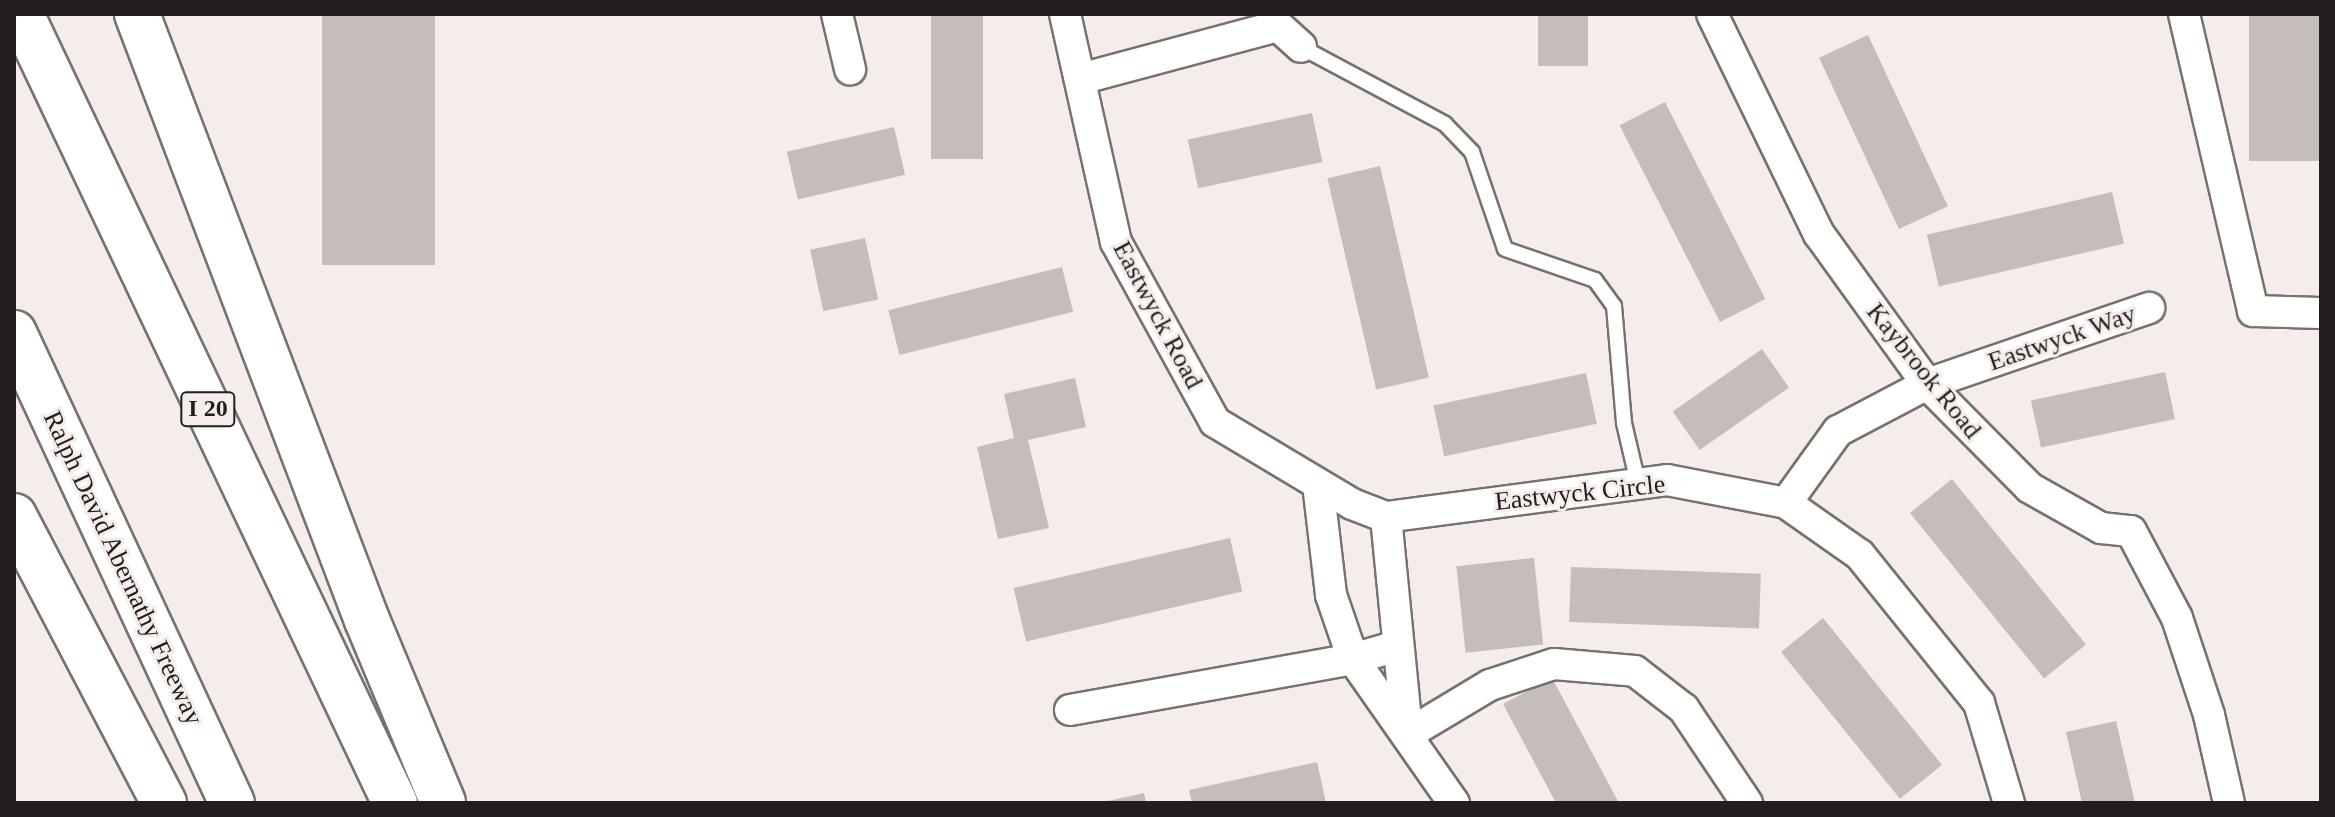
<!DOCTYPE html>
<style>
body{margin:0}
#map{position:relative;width:2335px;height:817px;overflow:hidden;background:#f5edea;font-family:Georgia,serif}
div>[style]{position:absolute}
.building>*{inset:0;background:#c4bdba;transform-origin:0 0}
.roads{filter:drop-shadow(2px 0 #78716e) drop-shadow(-2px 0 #78716e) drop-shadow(0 2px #78716e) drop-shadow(0 -2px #78716e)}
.service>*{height:14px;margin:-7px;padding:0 7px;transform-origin:7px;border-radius:7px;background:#fff}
.minor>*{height:30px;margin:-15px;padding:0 15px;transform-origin:15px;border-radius:15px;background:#fff}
.motorway>*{height:44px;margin:-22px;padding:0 22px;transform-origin:22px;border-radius:22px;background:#fff}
span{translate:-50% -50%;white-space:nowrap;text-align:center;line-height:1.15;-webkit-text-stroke:6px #f5edea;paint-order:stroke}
.shield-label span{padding:2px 6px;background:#f5edea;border:2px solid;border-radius:6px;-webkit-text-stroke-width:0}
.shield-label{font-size:24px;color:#211e1d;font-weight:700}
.street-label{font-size:26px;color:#211e1d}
.frame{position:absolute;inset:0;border:16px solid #211e1d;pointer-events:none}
</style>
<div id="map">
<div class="building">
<i style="left:322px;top:14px;width:113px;height:251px"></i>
<i style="left:931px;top:14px;width:52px;height:145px"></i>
<i style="left:1538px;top:14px;width:50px;height:52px"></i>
<i style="left:2249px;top:14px;width:72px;height:147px"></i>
<i style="left:1868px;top:35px;width:189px;height:54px;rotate:65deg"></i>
<i style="left:1665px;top:102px;width:221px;height:51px;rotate:63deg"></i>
<i style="left:1312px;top:113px;width:50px;height:127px;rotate:78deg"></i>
<i style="left:894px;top:127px;width:49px;height:110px;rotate:77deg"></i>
<i style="left:1380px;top:166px;width:217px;height:54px;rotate:77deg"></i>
<i style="left:2112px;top:192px;width:53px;height:190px;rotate:77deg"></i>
<i style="left:865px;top:238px;width:63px;height:56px;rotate:78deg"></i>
<i style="left:1062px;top:267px;width:46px;height:179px;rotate:76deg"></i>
<i style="left:1762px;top:349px;width:47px;height:109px;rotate:55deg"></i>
<i style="left:2165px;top:372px;width:48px;height:137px;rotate:78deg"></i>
<i style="left:1586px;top:373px;width:52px;height:156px;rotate:78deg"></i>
<i style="clip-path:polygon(1075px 378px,1086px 427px,1028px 440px,1049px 528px,998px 539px,977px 447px,1014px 438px,1004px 394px)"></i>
<i style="left:1952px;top:479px;width:213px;height:54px;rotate:51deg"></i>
<i style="left:1230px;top:538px;width:55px;height:222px;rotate:77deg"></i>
<i style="left:1534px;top:558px;width:87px;height:78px;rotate:84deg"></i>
<i style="left:1571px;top:567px;width:190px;height:55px;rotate:2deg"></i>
<i style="left:1823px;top:618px;width:189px;height:54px;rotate:51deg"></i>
<i style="clip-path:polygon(1552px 678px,1619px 803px,1556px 803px,1503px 704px)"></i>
<i style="clip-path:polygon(2116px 721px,2135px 803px,2082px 803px,2066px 732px)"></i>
<i style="clip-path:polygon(1317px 762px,1326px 803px,1192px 803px,1189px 790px)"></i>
<i style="clip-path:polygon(1144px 793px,1146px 803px,1103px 803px,1103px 802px)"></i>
</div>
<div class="roads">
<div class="service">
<i style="left:1301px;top:47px;width:163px;rotate:28.1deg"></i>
<i style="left:1445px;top:124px;width:39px;rotate:46deg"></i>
<i style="left:1472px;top:152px;width:102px;rotate:71.2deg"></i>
<i style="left:1505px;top:249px;width:95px;rotate:19deg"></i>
<i style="left:1595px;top:280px;width:32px;rotate:54deg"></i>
<i style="left:1614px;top:306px;width:117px;rotate:85.1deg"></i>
<i style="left:1624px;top:423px;width:62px;rotate:76.9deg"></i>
</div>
<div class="minor">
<i style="left:837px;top:14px;width:57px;rotate:76.7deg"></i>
<i style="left:1065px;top:14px;width:234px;rotate:77.4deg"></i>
<i style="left:1116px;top:242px;width:205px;rotate:61.2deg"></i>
<i style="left:1215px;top:422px;width:160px;rotate:30.9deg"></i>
<i style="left:1352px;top:504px;width:36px;rotate:21deg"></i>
<i style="left:1386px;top:517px;width:283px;rotate:-7.5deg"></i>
<i style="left:1667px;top:480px;width:121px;rotate:10.9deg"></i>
<i style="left:1786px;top:503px;width:90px;rotate:35.1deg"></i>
<i style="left:1860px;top:555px;width:190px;rotate:51.2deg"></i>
<i style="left:1979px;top:703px;width:104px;rotate:73.3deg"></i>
<i style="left:1712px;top:14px;width:245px;rotate:64.1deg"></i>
<i style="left:1819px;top:234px;width:185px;rotate:54.2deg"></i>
<i style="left:1927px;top:384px;width:146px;rotate:45.3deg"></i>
<i style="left:2030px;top:488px;width:81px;rotate:29.4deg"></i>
<i style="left:2101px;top:528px;width:30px;rotate:6deg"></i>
<i style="left:2131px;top:531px;width:98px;rotate:62.1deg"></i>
<i style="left:2177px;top:618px;width:102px;rotate:71.7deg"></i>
<i style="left:2209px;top:715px;width:90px;rotate:77.2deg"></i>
<i style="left:2184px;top:14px;width:305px;rotate:76.9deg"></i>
<i style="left:2253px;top:311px;width:68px;rotate:1.7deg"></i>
<i style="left:1080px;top:79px;width:205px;rotate:-15deg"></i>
<i style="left:1278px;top:26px;width:31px;rotate:42deg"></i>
<i style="left:1318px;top:484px;width:112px;rotate:83.3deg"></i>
<i style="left:1331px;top:595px;width:68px;rotate:71deg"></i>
<i style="left:1353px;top:659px;width:176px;rotate:55deg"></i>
<i style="left:1786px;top:503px;width:89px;rotate:-54.2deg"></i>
<i style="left:1838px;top:431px;width:101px;rotate:-27.8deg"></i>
<i style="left:1927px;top:384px;width:235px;rotate:-18.9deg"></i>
<i style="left:1386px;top:517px;width:216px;rotate:84.4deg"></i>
<i style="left:1070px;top:710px;width:288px;rotate:-10.2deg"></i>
<i style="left:1353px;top:659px;width:46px;rotate:-16.5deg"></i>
<i style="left:1408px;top:734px;width:96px;rotate:-30.9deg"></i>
<i style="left:1490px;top:685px;width:67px;rotate:-18.2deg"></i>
<i style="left:1554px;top:664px;width:81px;rotate:4.9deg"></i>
<i style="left:1635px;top:671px;width:62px;rotate:37.8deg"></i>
<i style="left:1684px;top:709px;width:113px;rotate:56.2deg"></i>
</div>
<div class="motorway">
<i style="left:21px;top:14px;width:873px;rotate:64.64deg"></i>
<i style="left:137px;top:14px;width:648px;rotate:69.22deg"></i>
<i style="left:367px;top:620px;width:198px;rotate:67.4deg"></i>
<i style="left:14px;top:333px;width:518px;rotate:65.12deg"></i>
<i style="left:14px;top:516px;width:324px;rotate:62.4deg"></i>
</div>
</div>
<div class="shield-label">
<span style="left:208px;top:409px">I 20</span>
</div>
<div class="street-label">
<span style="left:1158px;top:315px;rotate:62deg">Eastwyck Road</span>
<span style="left:2062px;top:338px;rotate:-19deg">Eastwyck Way</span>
<span style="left:1924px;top:371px;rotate:51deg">Kaybrook Road</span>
<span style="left:1580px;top:493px;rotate:-6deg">Eastwyck Circle</span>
<span style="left:123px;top:568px;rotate:65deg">Ralph David Abernathy Freeway</span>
</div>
<div class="frame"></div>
</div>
